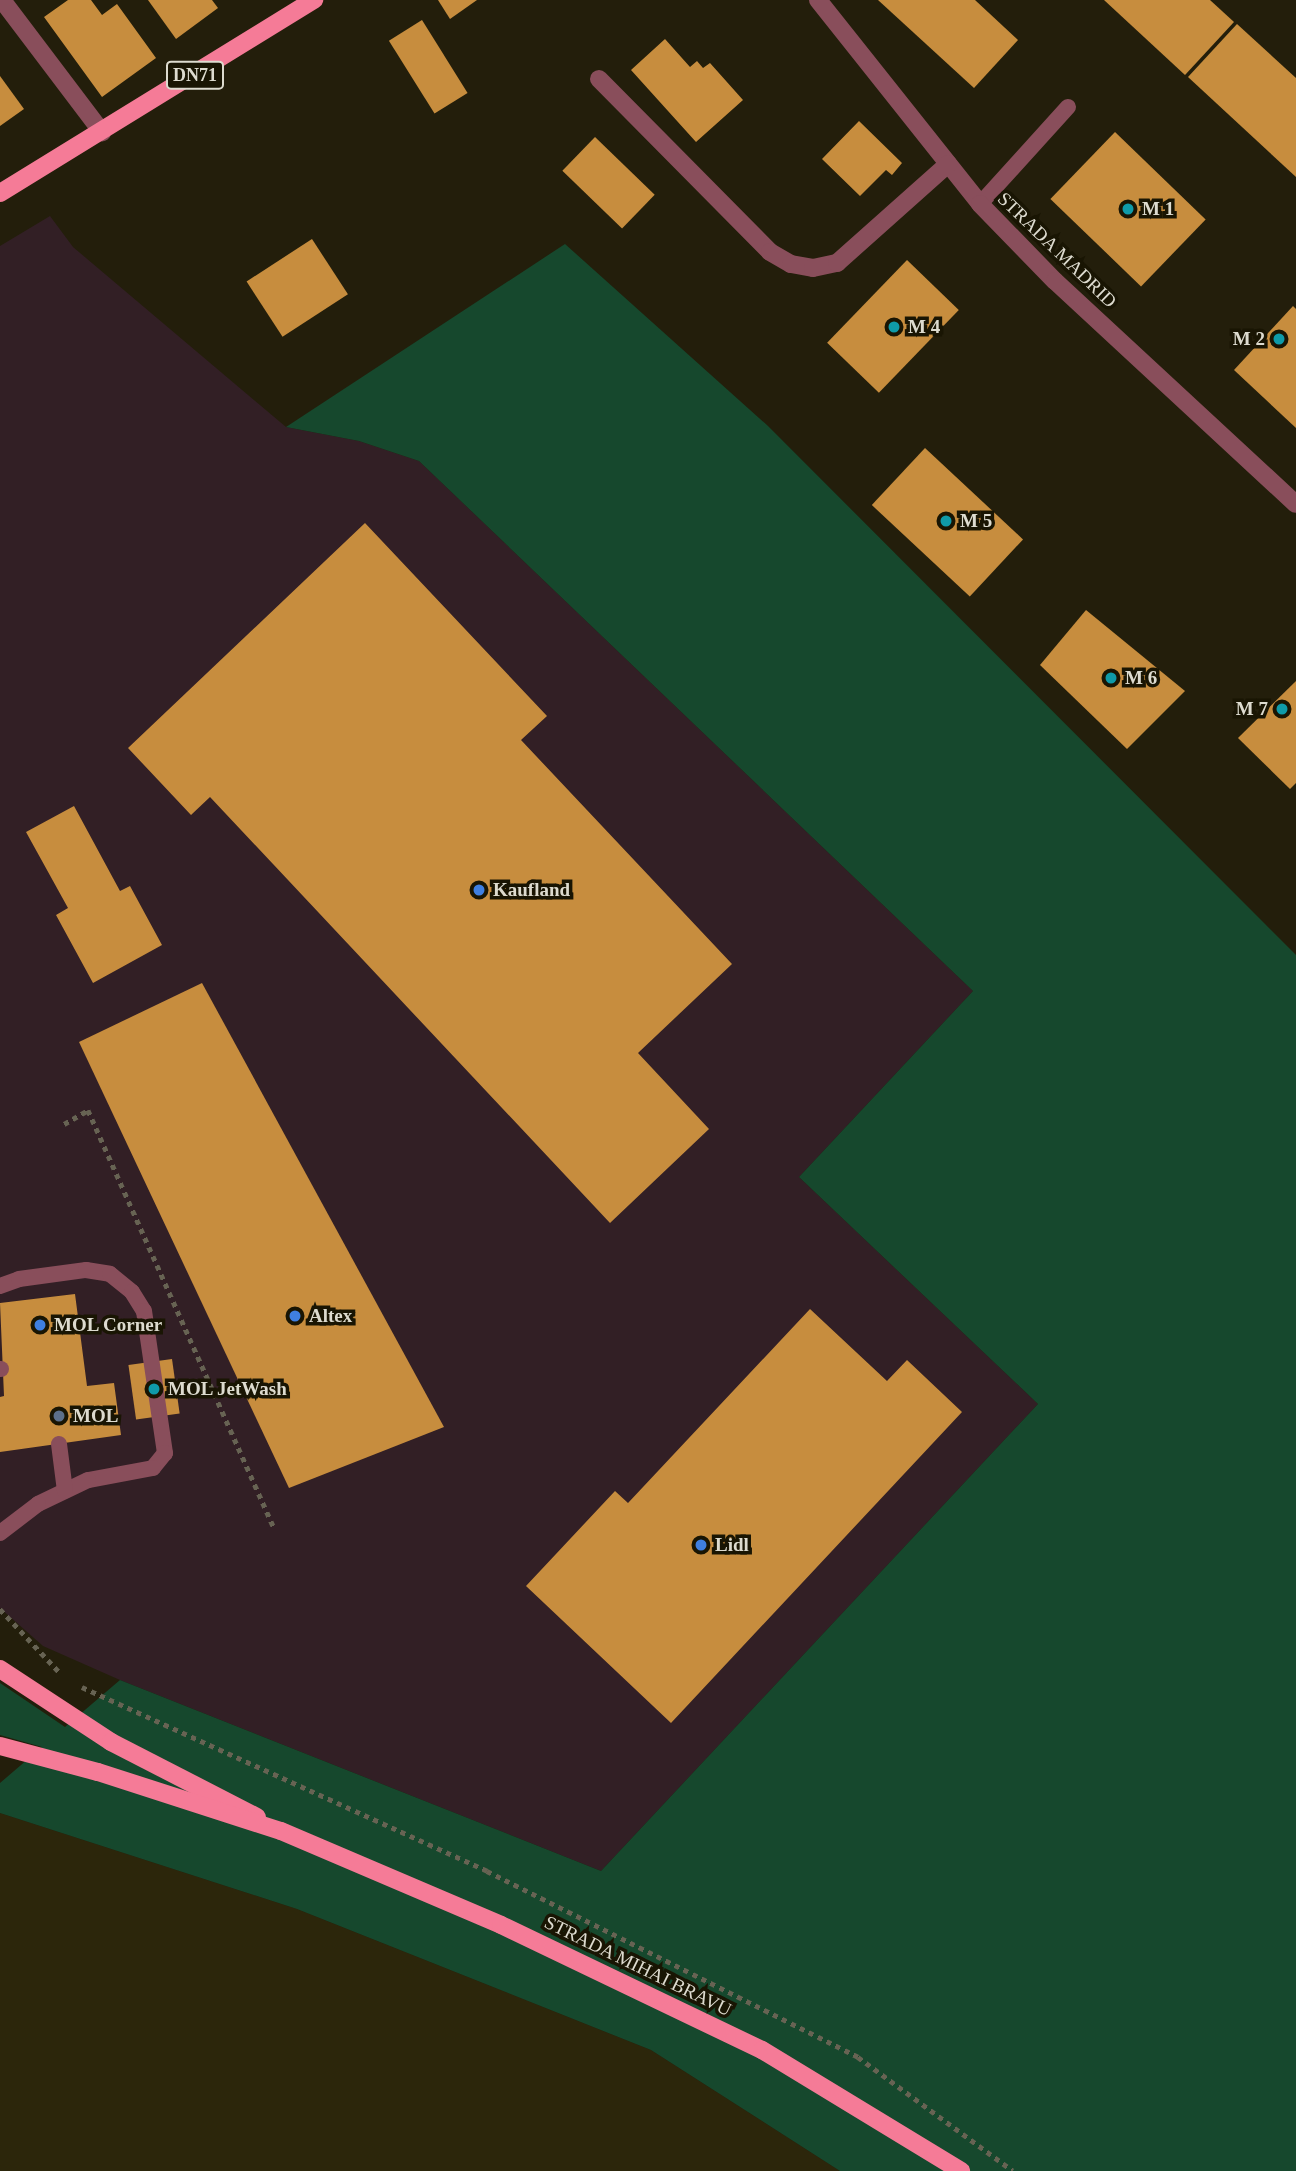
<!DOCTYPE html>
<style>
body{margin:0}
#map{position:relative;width:1296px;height:2171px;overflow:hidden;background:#231e0b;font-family:"Times New Roman",serif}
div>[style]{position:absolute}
.commercial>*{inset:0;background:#321f25}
.built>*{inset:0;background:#2c260b}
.green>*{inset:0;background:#16482d}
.building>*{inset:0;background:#c78d3e;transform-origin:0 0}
.path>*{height:4.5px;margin-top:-2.25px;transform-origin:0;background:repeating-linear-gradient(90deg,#676353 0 5px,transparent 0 10px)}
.lane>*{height:16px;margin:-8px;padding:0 8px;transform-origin:8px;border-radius:8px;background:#894e5b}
.street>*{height:18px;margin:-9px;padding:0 9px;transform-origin:9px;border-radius:9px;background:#894e5b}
.primary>*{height:18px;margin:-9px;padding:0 9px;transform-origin:9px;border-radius:9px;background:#f57b97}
.dots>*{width:19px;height:19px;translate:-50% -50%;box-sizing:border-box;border:4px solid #191503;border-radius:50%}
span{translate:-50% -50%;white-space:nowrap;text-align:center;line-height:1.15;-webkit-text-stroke:7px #191503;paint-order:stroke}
.shield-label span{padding:2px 5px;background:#191503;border:2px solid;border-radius:5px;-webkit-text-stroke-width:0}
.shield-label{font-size:18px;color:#dddbcf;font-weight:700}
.poi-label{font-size:19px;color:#dddbcf;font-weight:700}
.left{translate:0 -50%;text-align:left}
.right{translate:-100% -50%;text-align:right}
.street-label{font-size:19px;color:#dddbcf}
</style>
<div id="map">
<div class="commercial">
<i style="clip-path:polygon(50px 216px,73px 247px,286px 427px,359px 441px,419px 461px,973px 991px,799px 1177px,1038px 1404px,601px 1871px,120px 1680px,43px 1646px,0 1608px,0 246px)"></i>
</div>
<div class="built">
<i style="clip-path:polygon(0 1813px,297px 1909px,651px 2050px,840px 2171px,0 2171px)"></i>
</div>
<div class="green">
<i style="clip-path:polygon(565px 244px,768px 426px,1296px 955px,1296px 2171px,840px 2171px,651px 2050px,297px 1909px,0 1813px,0 1783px,42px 1747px,0 1735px,0 1683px,65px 1727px,120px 1680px,601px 1871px,1038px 1404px,799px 1177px,973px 991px,419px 461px,359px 441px,286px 427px)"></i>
</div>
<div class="building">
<i style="clip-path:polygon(68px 0,91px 0,102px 15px,117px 4px,156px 58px,102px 97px,44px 17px)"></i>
<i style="clip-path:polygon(148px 0,212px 0,218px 8px,176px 39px)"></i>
<i style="clip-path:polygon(438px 0,477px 0,450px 19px)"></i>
<i style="clip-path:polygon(878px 0,975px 0,1018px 40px,974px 88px)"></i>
<i style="clip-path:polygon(1104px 0,1210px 0,1234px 22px,1185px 75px)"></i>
<i style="left:422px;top:20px;width:86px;height:39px;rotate:58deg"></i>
<i style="clip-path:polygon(1237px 24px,1296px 78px,1296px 177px,1188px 77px)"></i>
<i style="clip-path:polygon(665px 39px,690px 67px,697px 61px,703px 68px,710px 63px,743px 100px,696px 142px,631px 70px)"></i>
<i style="clip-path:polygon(0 76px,24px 109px,0 126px)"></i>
<i style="clip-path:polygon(859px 121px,902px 163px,892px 175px,886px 170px,860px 196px,822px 159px)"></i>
<i style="left:1115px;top:132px;width:126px;height:93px;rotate:44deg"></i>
<i style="left:595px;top:137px;width:83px;height:47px;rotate:44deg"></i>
<i style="left:312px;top:239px;width:66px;height:78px;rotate:57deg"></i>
<i style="left:907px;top:260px;width:72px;height:115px;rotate:44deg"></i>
<i style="clip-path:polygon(1293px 306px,1296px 309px,1296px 428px,1234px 370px)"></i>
<i style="left:925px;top:448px;width:134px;height:78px;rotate:43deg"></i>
<i style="clip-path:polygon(365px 523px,547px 716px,521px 740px,732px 964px,638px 1053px,709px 1129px,610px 1223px,210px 797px,191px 815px,128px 748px)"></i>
<i style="clip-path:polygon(1086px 610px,1185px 691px,1127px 749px,1040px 665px)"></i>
<i style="clip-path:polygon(1296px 681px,1296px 783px,1290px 789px,1238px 738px)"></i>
<i style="clip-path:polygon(74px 806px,120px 891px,130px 886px,162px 945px,93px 983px,56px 915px,68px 908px,26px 832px)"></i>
<i style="clip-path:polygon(202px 983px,444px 1427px,289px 1488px,79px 1042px)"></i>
<i style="clip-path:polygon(75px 1294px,87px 1386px,114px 1383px,121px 1435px,0 1452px,0 1397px,4px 1396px,0 1303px)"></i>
<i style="clip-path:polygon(810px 1309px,887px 1381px,907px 1360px,962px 1412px,671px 1723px,526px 1586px,615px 1491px,628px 1503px)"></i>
<i style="left:172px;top:1359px;width:55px;height:44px;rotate:82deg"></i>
</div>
<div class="path">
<i style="left:64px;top:1124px;width:28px;rotate:-30deg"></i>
<i style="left:88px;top:1110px;width:457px;rotate:66deg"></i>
<i style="left:0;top:1609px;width:88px;rotate:46.8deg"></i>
<i style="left:82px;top:1687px;width:445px;rotate:24.4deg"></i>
<i style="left:487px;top:1871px;width:415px;rotate:26.6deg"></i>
<i style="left:858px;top:2057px;width:192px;rotate:36.3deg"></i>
</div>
<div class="lane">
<i style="left:980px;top:204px;width:131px;rotate:-47.8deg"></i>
<i style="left:0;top:1286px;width:20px;rotate:-20deg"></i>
<i style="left:19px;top:1279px;width:68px;rotate:-7.7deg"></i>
<i style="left:86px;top:1270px;width:24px;rotate:9deg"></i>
<i style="left:110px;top:1274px;width:28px;rotate:39deg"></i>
<i style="left:132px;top:1292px;width:22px;rotate:58deg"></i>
<i style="left:144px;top:1311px;width:144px;rotate:81.6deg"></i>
<i style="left:165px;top:1453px;width:19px;rotate:129deg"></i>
<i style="left:153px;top:1468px;width:66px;rotate:169.5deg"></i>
<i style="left:88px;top:1480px;width:55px;rotate:154.4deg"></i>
<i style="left:38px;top:1504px;width:48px;rotate:142.7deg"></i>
<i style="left:0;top:1369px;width:1px"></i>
<i style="left:59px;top:1444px;width:47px;rotate:82.7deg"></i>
</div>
<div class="street">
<i style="left:2px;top:0;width:166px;rotate:52.9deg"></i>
<i style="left:818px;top:0;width:260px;rotate:51.5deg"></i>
<i style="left:980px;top:204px;width:107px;rotate:45.8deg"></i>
<i style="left:1055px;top:281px;width:328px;rotate:42.8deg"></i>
<i style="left:599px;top:79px;width:243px;rotate:45.3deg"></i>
<i style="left:770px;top:252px;width:24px;rotate:30deg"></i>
<i style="left:791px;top:264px;width:22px;rotate:10deg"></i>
<i style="left:813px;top:268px;width:25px;rotate:-12deg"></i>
<i style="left:837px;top:263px;width:149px;rotate:-41.7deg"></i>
</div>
<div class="primary">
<i style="left:0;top:193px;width:369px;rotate:-31.6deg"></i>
<i style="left:0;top:1669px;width:133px;rotate:33.3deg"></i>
<i style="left:111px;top:1742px;width:164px;rotate:27.2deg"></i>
<i style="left:0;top:1746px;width:101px;rotate:14.9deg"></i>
<i style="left:98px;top:1772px;width:192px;rotate:17.9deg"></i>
<i style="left:281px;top:1831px;width:239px;rotate:23.1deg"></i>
<i style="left:501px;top:1925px;width:289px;rotate:25.6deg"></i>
<i style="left:762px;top:2050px;width:233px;rotate:31.3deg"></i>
</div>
<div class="dots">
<i style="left:1128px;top:209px;background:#0f9aa8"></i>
<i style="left:894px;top:327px;background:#0f9aa8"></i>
<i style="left:1279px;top:339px;background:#0f9aa8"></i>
<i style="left:946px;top:521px;background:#0f9aa8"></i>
<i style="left:1111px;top:678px;background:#0f9aa8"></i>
<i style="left:1282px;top:709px;background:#0f9aa8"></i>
<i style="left:479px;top:890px;background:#3f7fe0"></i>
<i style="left:295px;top:1316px;background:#3f7fe0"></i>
<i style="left:40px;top:1325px;background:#3f7fe0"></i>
<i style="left:154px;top:1389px;background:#0f9aa8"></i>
<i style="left:59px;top:1416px;background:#5c6f8a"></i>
<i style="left:701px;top:1545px;background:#3f7fe0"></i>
</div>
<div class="shield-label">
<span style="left:195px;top:75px">DN71</span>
</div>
<div class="poi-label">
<span class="left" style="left:1142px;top:209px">M 1</span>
<span class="left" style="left:908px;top:327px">M 4</span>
<span class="right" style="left:1265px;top:339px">M 2</span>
<span class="left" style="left:960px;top:521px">M 5</span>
<span class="left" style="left:1125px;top:678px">M 6</span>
<span class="right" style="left:1268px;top:709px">M 7</span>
<span class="left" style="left:493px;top:890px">Kaufland</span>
<span class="left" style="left:309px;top:1316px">Altex</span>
<span class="left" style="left:54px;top:1325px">MOL Corner</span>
<span class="left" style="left:168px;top:1389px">MOL JetWash</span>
<span class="left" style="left:73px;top:1416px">MOL</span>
<span class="left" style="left:715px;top:1545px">Lidl</span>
</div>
<div class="street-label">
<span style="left:1057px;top:250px;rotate:44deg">STRADA MADRID</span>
<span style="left:638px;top:1966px;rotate:26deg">STRADA MIHAI BRAVU</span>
</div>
</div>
